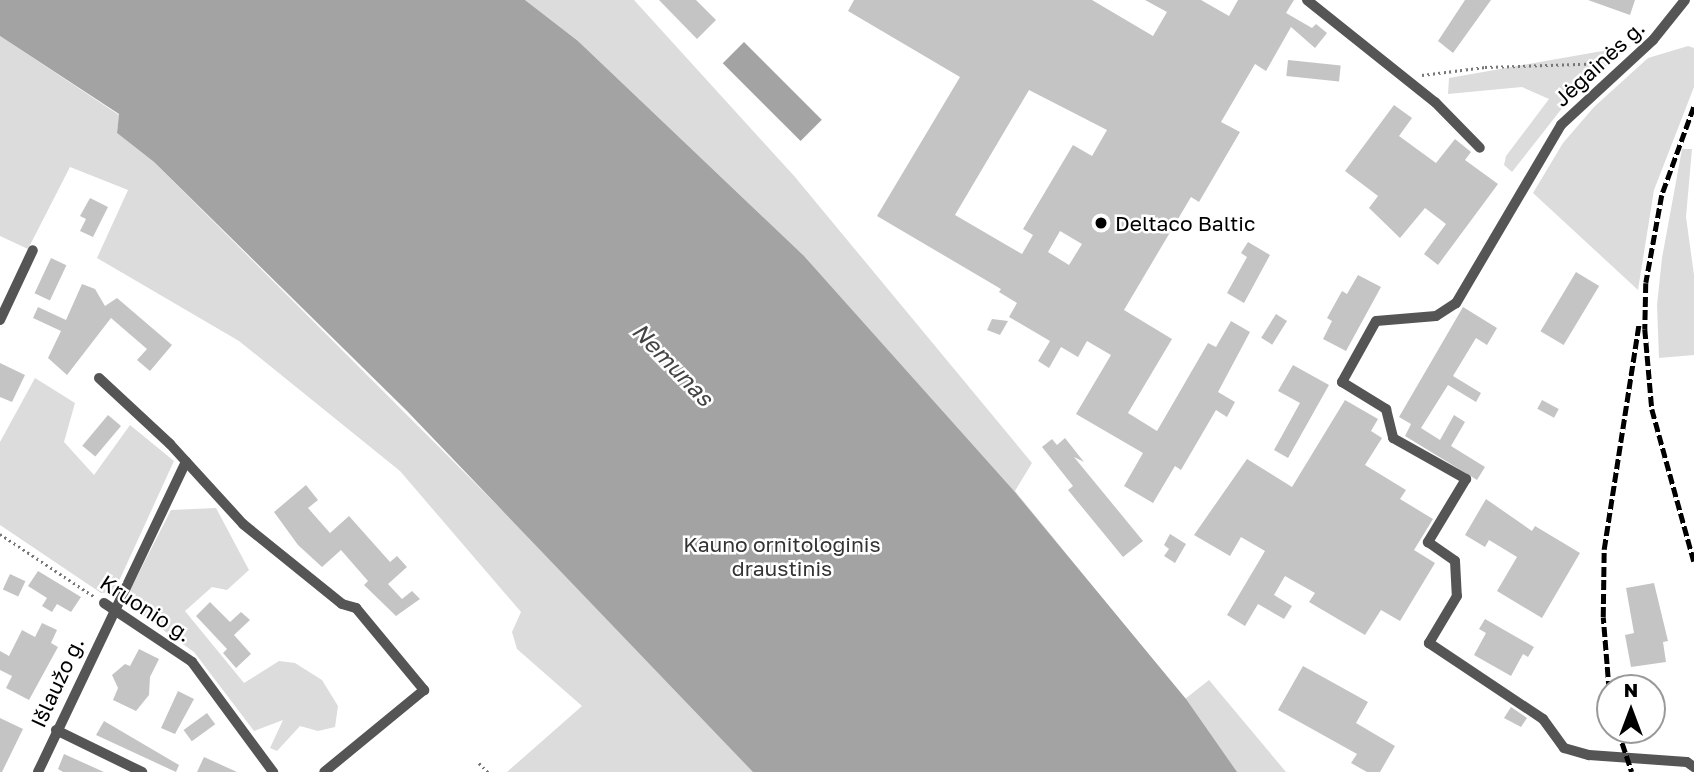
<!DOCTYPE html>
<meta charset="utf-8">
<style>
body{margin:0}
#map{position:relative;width:1694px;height:772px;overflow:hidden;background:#fff;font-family:"Golos Text",sans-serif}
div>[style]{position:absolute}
.green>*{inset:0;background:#dcdcdc}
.water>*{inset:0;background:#a3a3a3;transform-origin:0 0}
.building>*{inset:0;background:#c4c4c4;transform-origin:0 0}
.path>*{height:2.5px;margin-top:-1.25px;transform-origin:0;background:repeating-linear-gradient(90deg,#777 0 2px,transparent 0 5.5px)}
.street>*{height:10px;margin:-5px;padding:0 5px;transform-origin:5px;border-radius:5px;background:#555}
.rail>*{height:4.5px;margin-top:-2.25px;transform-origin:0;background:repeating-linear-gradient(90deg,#000 0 10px,transparent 0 13.5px)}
.dots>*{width:19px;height:19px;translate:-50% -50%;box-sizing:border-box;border:4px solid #fff;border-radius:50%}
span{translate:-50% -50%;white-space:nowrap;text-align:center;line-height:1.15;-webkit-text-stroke:5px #fff;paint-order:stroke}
.street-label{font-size:21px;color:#000}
.poi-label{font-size:21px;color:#000}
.left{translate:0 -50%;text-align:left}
.park-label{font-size:21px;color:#333}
.water-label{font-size:23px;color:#444;font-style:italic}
.north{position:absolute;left:1596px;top:674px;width:70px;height:70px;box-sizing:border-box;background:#fff;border:2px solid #999;border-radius:50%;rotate:0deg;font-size:19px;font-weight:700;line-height:28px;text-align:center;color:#000}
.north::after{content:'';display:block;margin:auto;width:24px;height:32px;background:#000;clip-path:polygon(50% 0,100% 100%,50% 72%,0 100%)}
</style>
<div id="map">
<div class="green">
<i style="clip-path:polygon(525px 0,634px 0,795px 177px,1032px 463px,1015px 491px,1185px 699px,1209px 680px,1286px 772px,507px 772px,582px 706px,517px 649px,512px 632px,521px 612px,400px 471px,239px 341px,97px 258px,128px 190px,70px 167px,28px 249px,0 236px,0 36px,119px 115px,117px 133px,154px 162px,502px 510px,803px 255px,578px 41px)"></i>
<i style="clip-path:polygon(1631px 46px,1574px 93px,1512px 172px,1504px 165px,1506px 156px,1549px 99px,1522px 87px,1448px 94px,1449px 78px)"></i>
<i style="clip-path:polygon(1688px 46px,1694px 48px,1694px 87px,1654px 190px,1638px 290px,1533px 193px,1563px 143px,1594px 107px,1648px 58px)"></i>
<i style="clip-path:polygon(1682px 149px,1692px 149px,1686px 217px,1694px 275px,1694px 355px,1659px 358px,1657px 305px,1662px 258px)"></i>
<i style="clip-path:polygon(35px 378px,75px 403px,64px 442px,94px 475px,130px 425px,174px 461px,114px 592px,101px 593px,0 525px,0 442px)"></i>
<i style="clip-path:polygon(216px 508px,249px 570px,227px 590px,212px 587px,185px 611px,244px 683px,279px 661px,295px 663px,322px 680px,338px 706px,335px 727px,318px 731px,300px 726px,277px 751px,270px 748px,283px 720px,254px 731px,194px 652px,124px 602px,171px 510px)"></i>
</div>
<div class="water">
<i style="clip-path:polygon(0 0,525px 0,578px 41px,803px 255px,1014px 491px,1186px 699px,1237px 772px,753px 772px,407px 411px,154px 162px,117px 133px,119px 114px,0 36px)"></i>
<i style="left:744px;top:42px;width:110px;height:30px;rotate:45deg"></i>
</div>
<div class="building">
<i style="clip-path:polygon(659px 0,696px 0,716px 20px,697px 39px)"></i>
<i style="clip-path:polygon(evenodd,854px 0,1092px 0,1153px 36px,1167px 12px,1145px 0,1201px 0,1229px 16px,1238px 0,1294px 0,1286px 13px,1312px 28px,1316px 24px,1327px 33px,1315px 48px,1291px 27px,1266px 71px,1255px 64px,1221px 122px,1240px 132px,1199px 202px,1191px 197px,1124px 310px,1172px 339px,1128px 413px,1157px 431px,1208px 343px,1216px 347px,1231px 321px,1250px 332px,1218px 392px,1235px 402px,1227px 417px,1216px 410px,1181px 470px,1175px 466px,1153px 503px,1124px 486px,1143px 453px,1076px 414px,1111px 355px,1087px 341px,1078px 357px,1061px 347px,1049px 368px,1038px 361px,1050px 341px,1009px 317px,1017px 303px,999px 292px,1001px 289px,877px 216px,960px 77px,848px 11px,854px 0,1029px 90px,1107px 130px,1092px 156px,1073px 145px,1023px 229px,1033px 235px,1022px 254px,955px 215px,1029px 90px,854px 0,1060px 231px,1082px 244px,1069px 265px,1048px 252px,1060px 231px)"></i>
<i style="clip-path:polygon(1465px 0,1491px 0,1453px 53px,1438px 41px)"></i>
<i style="clip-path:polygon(1588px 0,1635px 0,1630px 15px)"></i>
<i style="left:1288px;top:60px;width:53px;height:16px;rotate:6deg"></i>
<i style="clip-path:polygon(1394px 105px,1412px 118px,1399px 136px,1436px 163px,1455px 139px,1471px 152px,1465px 160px,1498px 184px,1438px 265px,1424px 254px,1446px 224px,1425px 208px,1400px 238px,1369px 208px,1378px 196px,1345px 171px)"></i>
<i style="clip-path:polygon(90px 198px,108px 207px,93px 237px,80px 231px,86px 219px,80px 216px)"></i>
<i style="clip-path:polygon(1248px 242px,1270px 255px,1244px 303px,1227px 293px,1247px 257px,1241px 253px)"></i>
<i style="left:51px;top:258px;width:17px;height:39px;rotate:25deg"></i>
<i style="left:1576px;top:272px;width:27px;height:69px;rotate:31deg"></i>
<i style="clip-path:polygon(1358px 275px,1381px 287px,1346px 351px,1323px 339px,1332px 321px,1327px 318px,1342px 291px,1347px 294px)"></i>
<i style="clip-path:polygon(82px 284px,95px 289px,105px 306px,117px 298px,172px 345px,150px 371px,137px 360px,147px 349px,111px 318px,67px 375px,48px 358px,61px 331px,33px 318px,38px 307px,66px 320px)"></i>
<i style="clip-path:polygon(1463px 307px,1497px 328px,1487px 345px,1476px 338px,1453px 376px,1481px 393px,1476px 402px,1448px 385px,1421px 428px,1440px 440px,1454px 415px,1465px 422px,1451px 446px,1485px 467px,1477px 480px,1405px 436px,1411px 424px,1399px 417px)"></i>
<i style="left:1276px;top:314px;width:13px;height:28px;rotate:32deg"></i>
<i style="clip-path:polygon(992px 319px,1008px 321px,1000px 335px,987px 330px)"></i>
<i style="clip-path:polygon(0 363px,25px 375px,12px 402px,0 397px)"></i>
<i style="clip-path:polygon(1293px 365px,1329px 385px,1288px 458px,1274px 450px,1300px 403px,1278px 391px)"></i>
<i style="clip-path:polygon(1345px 400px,1378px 419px,1371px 431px,1382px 438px,1365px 465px,1406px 490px,1400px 499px,1433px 519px,1414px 550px,1435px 563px,1400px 621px,1381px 610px,1365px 635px,1309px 602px,1315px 593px,1285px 576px,1274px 595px,1292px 606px,1284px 619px,1258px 604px,1245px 626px,1227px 615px,1265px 551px,1241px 537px,1230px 556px,1194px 535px,1247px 459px,1292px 487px)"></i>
<i style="left:1542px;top:400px;width:19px;height:10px;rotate:28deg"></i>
<i style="left:108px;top:415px;width:17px;height:40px;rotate:40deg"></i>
<i style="clip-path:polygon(1065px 438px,1084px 462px,1074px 457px,1143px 541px,1123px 557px,1068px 490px,1073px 486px,1042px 447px,1052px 439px,1057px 445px)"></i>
<i style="clip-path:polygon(306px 485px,318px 500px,308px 508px,330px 533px,349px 516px,390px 562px,397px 556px,407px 567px,388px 584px,402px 599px,412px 591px,420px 599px,396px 616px,364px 585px,368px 581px,341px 550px,322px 567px,298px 545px,274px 512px)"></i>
<i style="clip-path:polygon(1486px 499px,1532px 531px,1535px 526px,1580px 553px,1542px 618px,1497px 591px,1517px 557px,1489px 540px,1485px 547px,1465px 535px)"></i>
<i style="clip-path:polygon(1170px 534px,1186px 544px,1175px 563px,1164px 556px,1169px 549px,1164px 545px)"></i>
<i style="clip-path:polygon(38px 571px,81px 597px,71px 612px,57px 604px,52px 612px,42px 606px,47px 598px,28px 586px)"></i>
<i style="left:10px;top:574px;width:17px;height:17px;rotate:25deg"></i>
<i style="clip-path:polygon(1654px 583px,1668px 641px,1663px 642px,1666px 662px,1631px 667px,1625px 635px,1634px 633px,1626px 588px)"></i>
<i style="clip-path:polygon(210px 602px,230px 622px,241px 612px,250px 620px,234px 635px,251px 654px,236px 668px,223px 653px,227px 649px,196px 616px)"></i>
<i style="clip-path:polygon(1485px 619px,1534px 647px,1528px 657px,1523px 654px,1511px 676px,1474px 655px,1486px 633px,1479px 629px)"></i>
<i style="clip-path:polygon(42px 623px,57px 630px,51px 643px,58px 647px,29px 700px,6px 688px,12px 676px,0 670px,0 651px,9px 656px,22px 630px,35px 637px)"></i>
<i style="clip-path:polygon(139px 649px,159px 659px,150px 677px,149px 695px,136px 711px,113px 700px,118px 688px,112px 675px,125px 664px,130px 666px)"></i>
<i style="clip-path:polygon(1303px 666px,1368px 702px,1356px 723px,1395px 746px,1380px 772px,1367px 772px,1351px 763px,1357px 754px,1278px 710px)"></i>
<i style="clip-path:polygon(178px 691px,194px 699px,175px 734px,161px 728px)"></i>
<i style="clip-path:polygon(1511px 707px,1527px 718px,1521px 727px,1504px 718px)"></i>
<i style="left:207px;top:713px;width:14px;height:29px;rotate:54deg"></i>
<i style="clip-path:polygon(0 718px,23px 729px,2px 772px,0 772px)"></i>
<i style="clip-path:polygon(104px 721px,179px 765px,176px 772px,96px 735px)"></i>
<i style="clip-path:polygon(64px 754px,104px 772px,63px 772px,58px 769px)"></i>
<i style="clip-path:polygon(204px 757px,237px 772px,197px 772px)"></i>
</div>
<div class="path">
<i style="left:1422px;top:75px;width:64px;rotate:-7.2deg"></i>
<i style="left:1485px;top:67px;width:125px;rotate:-1.8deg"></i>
<i style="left:0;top:534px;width:114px;rotate:33.6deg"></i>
<i style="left:479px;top:763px;width:13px;rotate:45deg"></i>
</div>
<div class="street">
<i style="left:1307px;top:0;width:164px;rotate:38.6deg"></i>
<i style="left:1435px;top:102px;width:64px;rotate:45.6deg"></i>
<i style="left:1685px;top:0;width:51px;rotate:128.7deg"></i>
<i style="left:1653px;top:40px;width:125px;rotate:137.3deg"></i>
<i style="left:1561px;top:125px;width:207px;rotate:120.5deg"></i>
<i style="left:1456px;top:303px;width:24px;rotate:147deg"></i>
<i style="left:1436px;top:316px;width:60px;rotate:175.2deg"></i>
<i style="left:1376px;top:321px;width:70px;rotate:119.1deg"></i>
<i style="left:1342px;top:382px;width:52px;rotate:31.5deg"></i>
<i style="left:1386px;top:409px;width:30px;rotate:76deg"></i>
<i style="left:1393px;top:438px;width:84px;rotate:29.3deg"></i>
<i style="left:1466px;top:479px;width:74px;rotate:121.1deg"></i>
<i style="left:1428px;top:542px;width:33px;rotate:35deg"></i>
<i style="left:1455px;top:561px;width:35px;rotate:87deg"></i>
<i style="left:1457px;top:596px;width:55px;rotate:120.8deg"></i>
<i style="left:1429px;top:643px;width:137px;rotate:33.7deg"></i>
<i style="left:1543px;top:719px;width:36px;rotate:54deg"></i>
<i style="left:1564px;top:748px;width:26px;rotate:16deg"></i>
<i style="left:1589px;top:755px;width:98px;rotate:4.1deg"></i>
<i style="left:1687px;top:762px;width:9px;rotate:36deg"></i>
<i style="left:0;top:320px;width:77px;rotate:-64.8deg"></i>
<i style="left:99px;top:378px;width:97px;rotate:42.9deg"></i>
<i style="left:170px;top:444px;width:108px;rotate:47.6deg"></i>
<i style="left:243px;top:524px;width:127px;rotate:38.9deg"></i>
<i style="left:342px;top:604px;width:15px;rotate:16deg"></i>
<i style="left:356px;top:608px;width:107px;rotate:50.3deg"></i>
<i style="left:424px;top:690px;width:129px;rotate:140.6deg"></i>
<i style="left:104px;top:603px;width:106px;rotate:33.8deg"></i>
<i style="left:192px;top:662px;width:137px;rotate:53.6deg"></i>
<i style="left:56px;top:730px;width:96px;rotate:26deg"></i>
<i style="left:38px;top:772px;width:344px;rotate:-64.5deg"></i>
</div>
<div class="rail">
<i style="left:1694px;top:107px;width:94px;rotate:110deg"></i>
<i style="left:1662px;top:195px;width:89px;rotate:100.3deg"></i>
<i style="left:1646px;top:283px;width:46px;rotate:91.2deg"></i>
<i style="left:1645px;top:329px;width:80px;rotate:85deg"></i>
<i style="left:1652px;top:409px;width:158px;rotate:74.6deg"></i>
<i style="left:1610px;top:704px;width:87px;rotate:-94.6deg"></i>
<i style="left:1603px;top:617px;width:68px;rotate:-89.2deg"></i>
<i style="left:1604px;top:549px;width:228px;rotate:-81.2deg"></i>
<i style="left:1618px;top:730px;width:44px;rotate:71.6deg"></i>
</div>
<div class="dots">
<i style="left:1101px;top:223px;background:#000"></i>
</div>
<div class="street-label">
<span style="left:1599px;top:63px;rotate:-43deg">Jėgainės g.</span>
<span style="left:146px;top:608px;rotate:33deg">Kruonio g.</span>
<span style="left:57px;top:682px;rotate:-65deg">Išlaužo g.</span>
</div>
<div class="poi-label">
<span class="left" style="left:1115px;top:223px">Deltaco Baltic</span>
</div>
<div class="park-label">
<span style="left:782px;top:556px">Kauno ornitologinis<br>draustinis</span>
</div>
<div class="water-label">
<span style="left:673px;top:364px;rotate:46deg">Nemunas</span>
</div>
<div class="north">N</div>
</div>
